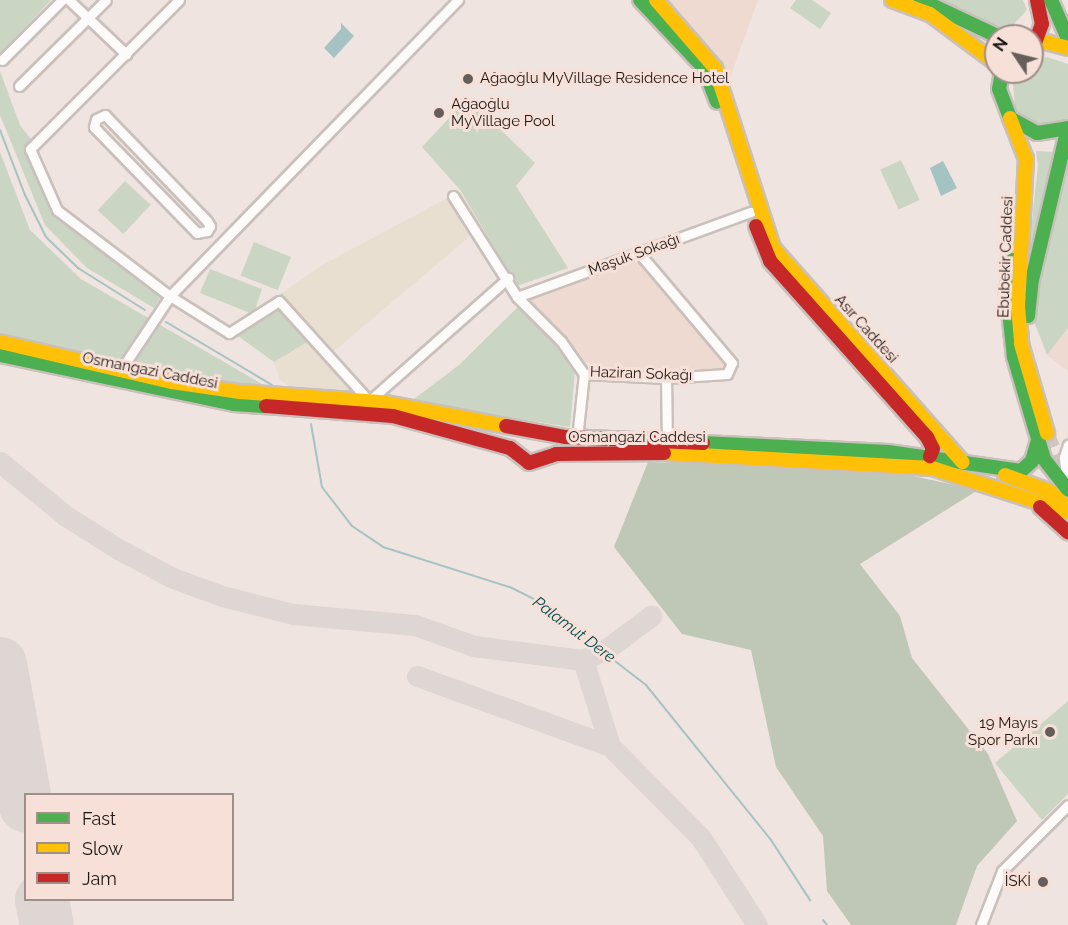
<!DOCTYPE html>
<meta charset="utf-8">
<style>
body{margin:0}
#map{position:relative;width:1068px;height:925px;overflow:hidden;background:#efe4df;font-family:Raleway,sans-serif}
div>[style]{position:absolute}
.built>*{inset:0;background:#efdad1}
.industrial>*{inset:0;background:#e9dfd1}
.green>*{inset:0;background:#cbd5c4;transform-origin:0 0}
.forest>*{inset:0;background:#bfc8b7}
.water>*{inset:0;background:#a6c3c3}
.stream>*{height:2px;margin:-1px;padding:0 1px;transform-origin:1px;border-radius:1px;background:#a6c3c3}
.taxiway>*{height:21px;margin:-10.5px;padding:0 10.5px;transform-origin:10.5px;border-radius:10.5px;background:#ded6d3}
.runway>*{height:54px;margin:-27px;padding:0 27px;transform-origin:27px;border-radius:27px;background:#ded6d3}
.primary-tunnel>*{height:15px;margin-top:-7.5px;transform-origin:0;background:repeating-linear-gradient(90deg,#d0c5c0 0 15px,transparent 0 23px)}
.roads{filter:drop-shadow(2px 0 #c9c0bc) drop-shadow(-2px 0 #c9c0bc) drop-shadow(0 2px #c9c0bc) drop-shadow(0 -2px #c9c0bc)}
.street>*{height:9px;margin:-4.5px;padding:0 4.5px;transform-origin:4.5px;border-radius:4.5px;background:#fdfbfa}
.fast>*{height:14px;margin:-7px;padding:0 7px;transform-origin:7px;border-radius:7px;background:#4caf50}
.slow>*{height:14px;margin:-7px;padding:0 7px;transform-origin:7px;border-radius:7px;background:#ffc107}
.jam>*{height:14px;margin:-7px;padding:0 7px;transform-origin:7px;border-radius:7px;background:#c62828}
.dots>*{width:16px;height:16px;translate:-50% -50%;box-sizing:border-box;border:3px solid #f6e0d8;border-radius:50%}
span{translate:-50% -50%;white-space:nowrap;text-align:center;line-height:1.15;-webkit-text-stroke:6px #f6e0d8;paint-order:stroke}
.poi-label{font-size:15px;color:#1d1613}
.left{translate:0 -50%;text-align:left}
.right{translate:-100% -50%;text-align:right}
.street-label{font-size:15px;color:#1d1613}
.water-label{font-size:16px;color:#094f53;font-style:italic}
.legend{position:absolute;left:24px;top:793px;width:210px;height:108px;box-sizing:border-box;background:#f6e0d8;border:2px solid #9f8f89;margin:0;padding:8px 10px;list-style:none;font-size:18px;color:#1d1613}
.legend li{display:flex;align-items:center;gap:12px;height:30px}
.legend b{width:30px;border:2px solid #9f8f89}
.north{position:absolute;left:984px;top:24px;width:60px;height:60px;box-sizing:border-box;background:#f6e0d8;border:2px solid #9f8f89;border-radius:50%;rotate:305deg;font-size:16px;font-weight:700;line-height:24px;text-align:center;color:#1d1613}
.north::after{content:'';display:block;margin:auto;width:21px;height:27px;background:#665e5a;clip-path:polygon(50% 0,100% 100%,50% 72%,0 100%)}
</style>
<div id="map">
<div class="built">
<i style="clip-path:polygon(658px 0,758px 0,727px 86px)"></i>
<i style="clip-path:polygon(648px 254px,739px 363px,731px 378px,677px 383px,585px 362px,526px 296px)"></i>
<i style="clip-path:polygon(1068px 328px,1068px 371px,1047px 355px)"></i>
</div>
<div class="industrial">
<i style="clip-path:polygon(461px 191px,482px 226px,332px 353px,368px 395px,298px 393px,280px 380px,274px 362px,319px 335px,282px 293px,322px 265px)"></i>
</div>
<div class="green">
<i style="clip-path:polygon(0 0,51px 0,0 54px)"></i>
<i style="clip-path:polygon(796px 0,812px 0,831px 13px,820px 29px,790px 8px)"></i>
<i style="clip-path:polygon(932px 0,1023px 0,1027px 10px,1010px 28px,993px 26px)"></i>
<i style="clip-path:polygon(1047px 57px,1068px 64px,1068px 120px,1042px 127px,1022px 117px,1015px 107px,1013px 84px,1019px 72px,1032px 72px,1032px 61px)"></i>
<i style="clip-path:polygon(0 71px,20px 125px,37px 147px,61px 208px,167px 287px,154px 308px,87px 268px,45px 225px,0 115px)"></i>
<i style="clip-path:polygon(468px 98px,535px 163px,516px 186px,568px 268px,517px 286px,461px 191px,422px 147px)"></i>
<i style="clip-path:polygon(1036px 151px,1055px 152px,1028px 259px,1038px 165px)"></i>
<i style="clip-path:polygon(0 152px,30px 230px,81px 279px,262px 384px,257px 390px,0 342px)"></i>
<i style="clip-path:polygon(1068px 155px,1068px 328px,1047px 355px,1035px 324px,1034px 285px)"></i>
<i style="left:901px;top:160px;width:44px;height:23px;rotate:65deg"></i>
<i style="left:125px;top:181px;width:35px;height:40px;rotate:43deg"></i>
<i style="left:254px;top:242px;width:40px;height:36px;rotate:22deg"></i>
<i style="clip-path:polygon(210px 269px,262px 289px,255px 310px,282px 293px,319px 335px,274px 362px,227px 328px,250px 313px,200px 293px)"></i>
<i style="clip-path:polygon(521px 304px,576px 360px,570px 427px,410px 402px,459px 365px)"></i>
<i style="clip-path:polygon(1068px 701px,1068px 794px,1042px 820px,995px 763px)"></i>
</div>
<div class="forest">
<i style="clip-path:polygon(648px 462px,885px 470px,978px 490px,860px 564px,900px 616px,912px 658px,988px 754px,1017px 821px,977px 866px,956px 925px,851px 925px,827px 891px,823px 836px,776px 767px,751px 650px,682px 634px,614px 547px)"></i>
</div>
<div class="water">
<i style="clip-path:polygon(341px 23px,354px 36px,334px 58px,324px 48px,341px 29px)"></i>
<i style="clip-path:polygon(943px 161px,957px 188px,941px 196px,930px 168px)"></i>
</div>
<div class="stream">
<i style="left:0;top:130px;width:70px;rotate:69deg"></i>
<i style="left:25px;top:195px;width:47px;rotate:63.4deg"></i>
<i style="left:46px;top:237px;width:45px;rotate:44.1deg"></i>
<i style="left:78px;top:268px;width:79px;rotate:32.1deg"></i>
<i style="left:166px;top:322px;width:123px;rotate:30.7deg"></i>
<i style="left:311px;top:424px;width:64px;rotate:80.1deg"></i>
<i style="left:322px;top:487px;width:49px;rotate:52.4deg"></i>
<i style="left:352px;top:526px;width:37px;rotate:34deg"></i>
<i style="left:383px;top:547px;width:135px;rotate:17.6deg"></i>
<i style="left:512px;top:588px;width:28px;rotate:27deg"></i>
<i style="left:537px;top:601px;width:138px;rotate:37.6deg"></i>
<i style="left:646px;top:685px;width:199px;rotate:51.1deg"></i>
<i style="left:771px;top:840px;width:72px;rotate:57deg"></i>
<i style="left:823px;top:920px;width:6px;rotate:51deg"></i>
</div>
<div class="taxiway">
<i style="left:0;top:462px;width:85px;rotate:39.3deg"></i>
<i style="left:66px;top:516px;width:62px;rotate:32.4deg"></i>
<i style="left:118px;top:549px;width:62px;rotate:27.8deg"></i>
<i style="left:173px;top:578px;width:52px;rotate:20.2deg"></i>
<i style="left:222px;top:596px;width:73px;rotate:14.2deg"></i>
<i style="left:293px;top:614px;width:122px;rotate:5.2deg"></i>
<i style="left:415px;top:625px;width:63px;rotate:19.6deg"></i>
<i style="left:474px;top:646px;width:110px;rotate:7.3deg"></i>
<i style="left:583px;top:660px;width:28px;rotate:-26deg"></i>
<i style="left:608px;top:648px;width:54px;rotate:-36.7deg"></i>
<i style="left:583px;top:660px;width:90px;rotate:72.6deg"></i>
<i style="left:417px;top:676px;width:205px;rotate:19.9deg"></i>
<i style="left:610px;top:746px;width:129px;rotate:45.3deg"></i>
<i style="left:701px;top:838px;width:103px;rotate:57.2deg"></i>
</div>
<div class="runway">
<i style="left:0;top:664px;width:144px;rotate:79.6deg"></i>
<i style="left:42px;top:900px;width:25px;rotate:79deg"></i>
</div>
<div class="primary-tunnel">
<i style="left:1047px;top:433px;width:57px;rotate:68.4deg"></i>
</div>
<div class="roads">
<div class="street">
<i style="left:69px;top:0;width:79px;rotate:43.5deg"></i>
<i style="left:179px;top:0;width:211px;rotate:135deg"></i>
<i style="left:30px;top:149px;width:67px;rotate:66.1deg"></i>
<i style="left:57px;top:210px;width:142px;rotate:37.3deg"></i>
<i style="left:170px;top:296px;width:70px;rotate:32.1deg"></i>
<i style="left:229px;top:333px;width:59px;rotate:-32.6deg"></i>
<i style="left:279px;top:301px;width:135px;rotate:48deg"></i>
<i style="left:369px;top:401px;width:186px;rotate:-41.5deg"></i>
<i style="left:2px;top:60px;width:85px;rotate:-45deg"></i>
<i style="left:19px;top:86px;width:122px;rotate:-44.7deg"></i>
<i style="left:105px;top:115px;width:147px;rotate:46.1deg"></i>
<i style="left:207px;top:221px;width:6px;rotate:59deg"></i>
<i style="left:210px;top:226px;width:6px;rotate:121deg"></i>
<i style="left:207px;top:231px;width:10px;rotate:169deg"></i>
<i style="left:197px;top:233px;width:148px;rotate:-134.2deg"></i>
<i style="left:94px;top:127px;width:8px;rotate:-76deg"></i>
<i style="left:96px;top:119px;width:10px;rotate:-24deg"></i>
<i style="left:453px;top:196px;width:120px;rotate:57.6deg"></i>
<i style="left:517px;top:297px;width:62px;rotate:45deg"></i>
<i style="left:561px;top:341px;width:40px;rotate:55.1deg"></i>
<i style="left:584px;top:374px;width:82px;rotate:2.8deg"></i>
<i style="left:666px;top:378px;width:61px;rotate:-3.8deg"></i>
<i style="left:727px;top:374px;width:12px;rotate:-66deg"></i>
<i style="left:732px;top:363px;width:144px;rotate:-130.2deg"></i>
<i style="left:517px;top:297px;width:249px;rotate:-20deg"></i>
<i style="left:120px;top:371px;width:90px;rotate:-56.3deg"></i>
<i style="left:170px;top:296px;width:413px;rotate:-45.8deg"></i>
<i style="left:666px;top:378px;width:62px;rotate:89.1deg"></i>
<i style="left:577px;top:438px;width:64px;rotate:-83.8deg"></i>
<i style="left:1067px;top:483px;width:26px;rotate:-97deg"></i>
<i style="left:1064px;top:457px;width:13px;rotate:-72deg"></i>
<i style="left:981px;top:925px;width:58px;rotate:-68.7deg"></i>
<i style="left:1002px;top:871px;width:93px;rotate:-45deg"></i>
</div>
<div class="fast">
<i style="left:640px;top:0;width:93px;rotate:46.7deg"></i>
<i style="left:704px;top:68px;width:36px;rotate:69deg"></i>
<i style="left:921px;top:0;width:84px;rotate:25.3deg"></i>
<i style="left:1051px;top:0;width:43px;rotate:66.4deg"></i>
<i style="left:1002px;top:72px;width:17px;rotate:100deg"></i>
<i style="left:999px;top:89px;width:31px;rotate:69deg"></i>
<i style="left:1010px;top:118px;width:31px;rotate:29deg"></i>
<i style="left:1037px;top:133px;width:31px;rotate:-9deg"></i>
<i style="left:1013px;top:260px;width:33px;rotate:101deg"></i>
<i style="left:1007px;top:292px;width:65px;rotate:83.9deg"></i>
<i style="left:1014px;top:357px;width:106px;rotate:73.6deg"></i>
<i style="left:1044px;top:459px;width:39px;rotate:52deg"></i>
<i style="left:1028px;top:316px;width:36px;rotate:-84deg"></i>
<i style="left:1032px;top:280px;width:156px;rotate:-76.7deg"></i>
<i style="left:0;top:355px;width:239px;rotate:11.8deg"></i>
<i style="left:234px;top:404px;width:32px;rotate:4deg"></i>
<i style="left:703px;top:443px;width:185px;rotate:2.8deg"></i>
<i style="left:888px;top:452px;width:134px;rotate:8.1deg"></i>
<i style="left:1021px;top:471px;width:15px;rotate:-42deg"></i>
<i style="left:1032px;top:461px;width:22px;rotate:-74deg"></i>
</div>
<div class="slow">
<i style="left:656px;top:0;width:90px;rotate:49.1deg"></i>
<i style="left:715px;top:68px;width:189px;rotate:72.1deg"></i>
<i style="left:773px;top:248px;width:286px;rotate:48.5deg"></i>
<i style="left:892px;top:0;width:40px;rotate:20.2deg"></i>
<i style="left:930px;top:14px;width:82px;rotate:36.6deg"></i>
<i style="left:1032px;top:44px;width:14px;rotate:-8deg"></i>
<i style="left:1046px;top:42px;width:23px;rotate:15deg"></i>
<i style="left:1010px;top:118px;width:44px;rotate:68.7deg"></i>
<i style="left:1026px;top:159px;width:147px;rotate:93.1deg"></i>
<i style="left:1018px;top:306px;width:38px;rotate:85deg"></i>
<i style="left:1021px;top:344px;width:93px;rotate:73.7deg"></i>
<i style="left:0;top:342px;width:177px;rotate:13.1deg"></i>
<i style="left:172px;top:382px;width:69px;rotate:8.4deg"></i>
<i style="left:240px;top:392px;width:140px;rotate:4.1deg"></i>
<i style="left:380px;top:402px;width:128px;rotate:10.8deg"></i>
<i style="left:664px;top:453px;width:268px;rotate:3.2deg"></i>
<i style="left:932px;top:468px;width:143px;rotate:17.9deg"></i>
<i style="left:1005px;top:475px;width:47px;rotate:20deg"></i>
<i style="left:1049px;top:491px;width:25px;rotate:42deg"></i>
</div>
<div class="jam">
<i style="left:1035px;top:43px;width:20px;rotate:-70deg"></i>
<i style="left:1042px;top:24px;width:25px;rotate:-102deg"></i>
<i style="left:756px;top:226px;width:38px;rotate:68deg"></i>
<i style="left:770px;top:261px;width:236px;rotate:48.3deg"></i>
<i style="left:927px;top:437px;width:13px;rotate:63deg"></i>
<i style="left:933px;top:449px;width:8px;rotate:113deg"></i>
<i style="left:266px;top:406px;width:127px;rotate:4.5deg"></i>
<i style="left:393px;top:416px;width:121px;rotate:15.3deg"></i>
<i style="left:510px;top:448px;width:24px;rotate:38deg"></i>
<i style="left:529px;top:463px;width:28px;rotate:-18deg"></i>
<i style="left:556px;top:454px;width:108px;rotate:-0.5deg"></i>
<i style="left:506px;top:426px;width:61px;rotate:10.4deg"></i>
<i style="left:566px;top:437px;width:137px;rotate:2.5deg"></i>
<i style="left:1040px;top:507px;width:38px;rotate:42deg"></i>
</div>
</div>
<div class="dots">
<i style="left:468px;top:79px;background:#665e5a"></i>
<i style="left:439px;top:113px;background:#665e5a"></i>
<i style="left:1050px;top:732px;background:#665e5a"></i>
<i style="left:1043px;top:882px;background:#665e5a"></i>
</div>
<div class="poi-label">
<span class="left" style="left:480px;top:79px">Ağaoğlu MyVillage Residence Hotel</span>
<span class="left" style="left:451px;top:113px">Ağaoğlu<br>MyVillage Pool</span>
<span class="right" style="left:1038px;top:732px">19 Mayıs<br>Spor Parkı</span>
<span class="right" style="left:1031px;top:882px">İSKİ</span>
</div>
<div class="street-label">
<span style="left:634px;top:255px;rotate:-20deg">Maşuk Sokağı</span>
<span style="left:1006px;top:257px;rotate:-88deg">Ebubekir Caddesi</span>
<span style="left:866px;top:329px;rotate:48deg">Asır Caddesi</span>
<span style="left:150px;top:371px;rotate:11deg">Osmangazi Caddesi</span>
<span style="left:641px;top:374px;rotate:2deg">Haziran Sokağı</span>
<span style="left:637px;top:438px">Osmangazi Caddesi</span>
</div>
<div class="water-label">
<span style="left:574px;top:630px;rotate:37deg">Palamut Dere</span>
</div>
<ul class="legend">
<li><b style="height:8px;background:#4caf50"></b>Fast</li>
<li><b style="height:8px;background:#ffc107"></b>Slow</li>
<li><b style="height:8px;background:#c62828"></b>Jam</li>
</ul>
<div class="north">N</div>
</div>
